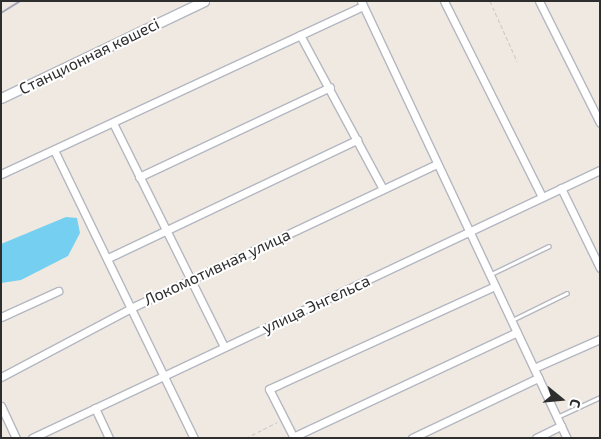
<!DOCTYPE html>
<meta charset="utf-8">
<style>
body{margin:0}
#map{position:relative;width:601px;height:439px;overflow:hidden;background:#efe9e1;font-family:"Exo 2",sans-serif}
div>[style]{position:absolute}
.water>*{inset:0;background:#75cff0}
.path>*{height:1px;margin-top:-0.5px;transform-origin:0;background:repeating-linear-gradient(90deg,#c9c9c9 0 4px,transparent 0 6.5px)}
.roads{filter:drop-shadow(1px 0 #b4b7c1) drop-shadow(-1px 0 #b4b7c1) drop-shadow(0 1px #b4b7c1) drop-shadow(0 -1px #b4b7c1)}
.service>*{height:3px;margin:-1.5px;padding:0 1.5px;transform-origin:1.5px;border-radius:1.5px;background:#fff}
.minor>*{height:7px;margin:-3.5px;padding:0 3.5px;transform-origin:3.5px;border-radius:3.5px;background:#fff}
.tertiary>*{height:9px;margin:-4.5px;padding:0 4.5px;transform-origin:4.5px;border-radius:4.5px;background:#fff}
.rail>*{height:2px;margin:-1px;padding:0 1px;transform-origin:1px;border-radius:1px;background:#a3a6b8}
span{translate:-50% -50%;white-space:nowrap;text-align:center;line-height:1.15;-webkit-text-stroke:4px #fff;paint-order:stroke}
.street-label{font-size:16px;color:#2e2e2e}
.frame{position:absolute;inset:0;border:2px solid #2e2e2e;pointer-events:none}
.north{position:absolute;left:536px;top:374px;width:50px;height:50px;-webkit-text-stroke:4px #fff;paint-order:stroke;rotate:107deg;font-size:14px;font-weight:700;line-height:20px;text-align:center;color:#2e2e2e}
.north::after{content:'';display:block;margin:auto;width:18px;height:22px;background:#2e2e2e;clip-path:polygon(50% 0,100% 100%,50% 72%,0 100%)}
</style>
<div id="map">
<div class="water">
<i style="clip-path:polygon(66px 217px,77px 218px,80px 233px,68px 256px,21px 280px,1px 283px,1px 244px)"></i>
</div>
<div class="path">
<i style="left:490px;top:1px;width:66px;rotate:65.8deg"></i>
<i style="left:246px;top:438px;width:35px;rotate:-27deg"></i>
</div>
<div class="roads">
<div class="service">
<i style="left:491px;top:274px;width:64px;rotate:-25.8deg"></i>
<i style="left:512px;top:320px;width:61px;rotate:-26.1deg"></i>
<i style="left:557px;top:417px;width:47px;rotate:-24.9deg"></i>
</div>
<div class="minor">
<i style="left:361px;top:1px;width:483px;rotate:64.8deg"></i>
<i style="left:444px;top:1px;width:219px;rotate:63.4deg"></i>
<i style="left:539px;top:1px;width:136px;rotate:63.4deg"></i>
<i style="left:300px;top:35px;width:175px;rotate:61.7deg"></i>
<i style="left:113px;top:123px;width:250px;rotate:63.6deg"></i>
<i style="left:54px;top:150px;width:320px;rotate:64.1deg"></i>
<i style="left:1px;top:174px;width:399px;rotate:-24.9deg"></i>
<i style="left:139px;top:177px;width:211px;rotate:-25.2deg"></i>
<i style="left:561px;top:188px;width:89px;rotate:64deg"></i>
<i style="left:108px;top:258px;width:276px;rotate:-25.4deg"></i>
<i style="left:1px;top:317px;width:63px;rotate:-24.5deg"></i>
<i style="left:534px;top:368px;width:72px;rotate:-23.7deg"></i>
<i style="left:1px;top:377px;width:149px;rotate:-27.9deg"></i>
<i style="left:133px;top:307px;width:336px;rotate:-25.2deg"></i>
<i style="left:1px;top:406px;width:35px;rotate:65deg"></i>
<i style="left:95px;top:408px;width:33px;rotate:65deg"></i>
<i style="left:293px;top:437px;width:247px;rotate:-25.1deg"></i>
<i style="left:32px;top:438px;width:628px;rotate:-25.26deg"></i>
<i style="left:294px;top:438px;width:55px;rotate:-117deg"></i>
<i style="left:269px;top:389px;width:248px;rotate:-24.5deg"></i>
<i style="left:412px;top:438px;width:140px;rotate:-25.5deg"></i>
<i style="left:536px;top:438px;width:28px;rotate:-26deg"></i>
</div>
<div class="tertiary">
<i style="left:1px;top:98px;width:225px;rotate:-25.5deg"></i>
</div>
</div>
<div class="rail">
<i style="left:1px;top:13px;width:22px;rotate:-32deg"></i>
</div>
<div class="street-label">
<span style="left:89px;top:56px;rotate:-26deg">Станционная көшесі</span>
<span style="left:217px;top:267px;rotate:-25deg">Локомотивная улица</span>
<span style="left:316px;top:304px;rotate:-25deg">улица Энгельса</span>
</div>
<div class="frame"></div>
<div class="north">С</div>
</div>
